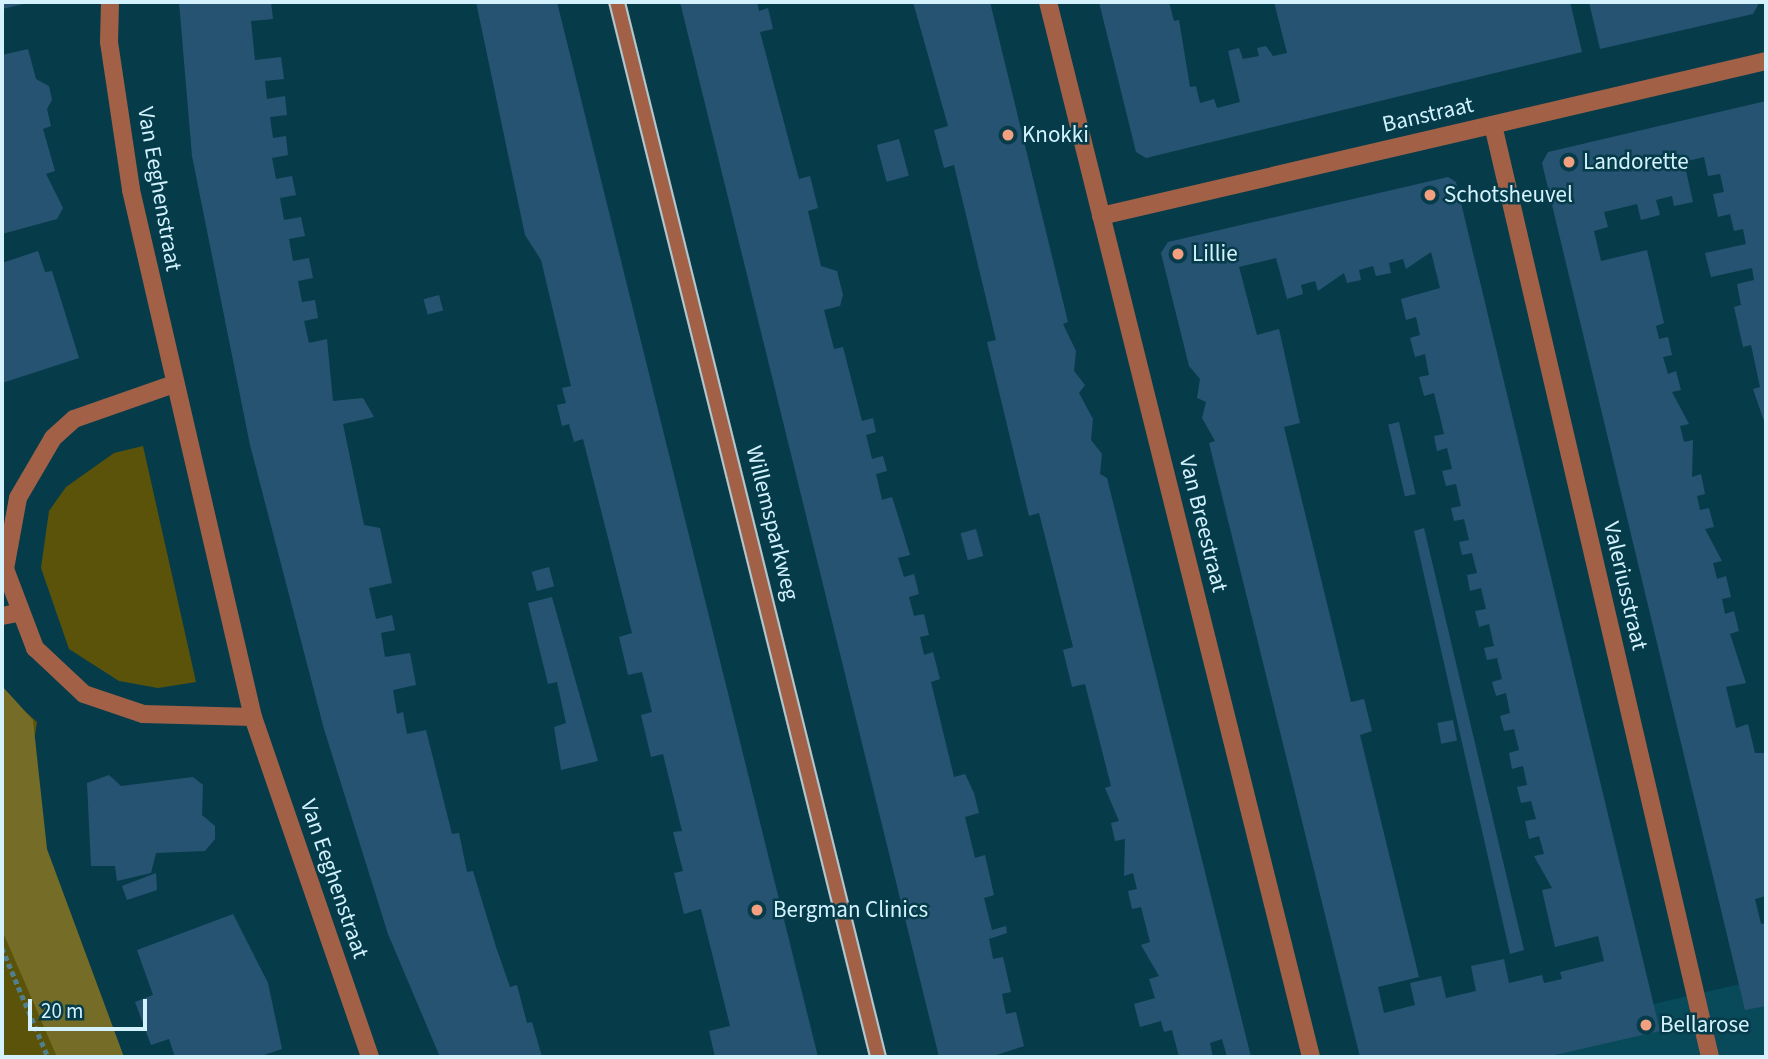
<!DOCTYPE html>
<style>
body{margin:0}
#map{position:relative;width:1768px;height:1059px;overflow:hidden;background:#063c4a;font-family:"Source Sans 3",sans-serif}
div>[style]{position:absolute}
.built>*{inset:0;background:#08495a}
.green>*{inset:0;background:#5c530a}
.forest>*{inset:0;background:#756c28}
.building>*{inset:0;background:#265372;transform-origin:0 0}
.path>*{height:4.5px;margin-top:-2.25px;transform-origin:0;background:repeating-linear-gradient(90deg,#507e8b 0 5px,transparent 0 8.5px)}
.pedestrian>*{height:18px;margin:-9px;padding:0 9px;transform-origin:9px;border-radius:9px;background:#a26147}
.minor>*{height:18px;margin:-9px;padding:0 9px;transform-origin:9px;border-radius:9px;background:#a26147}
.tertiary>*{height:18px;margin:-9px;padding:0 9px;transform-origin:9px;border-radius:9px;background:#a26147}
.tram>*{height:2px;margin:-1px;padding:0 1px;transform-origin:1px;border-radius:1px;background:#a7cbd7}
.dots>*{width:19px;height:19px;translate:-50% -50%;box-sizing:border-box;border:4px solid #063c4a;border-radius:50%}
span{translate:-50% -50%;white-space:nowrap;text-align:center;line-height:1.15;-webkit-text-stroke:5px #063c4a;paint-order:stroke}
.street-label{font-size:23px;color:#d3f2fe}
.poi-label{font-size:23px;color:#d3f2fe}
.left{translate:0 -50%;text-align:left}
.frame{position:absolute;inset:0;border:4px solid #d3f2fe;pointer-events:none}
.scale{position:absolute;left:28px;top:999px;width:119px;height:32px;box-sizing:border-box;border:4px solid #d3f2fe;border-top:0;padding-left:9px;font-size:21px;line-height:24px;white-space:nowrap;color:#d3f2fe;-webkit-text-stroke:5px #063c4a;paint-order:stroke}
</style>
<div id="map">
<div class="built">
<i style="clip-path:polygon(1766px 978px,1766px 1057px,1423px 1057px,1476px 1045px)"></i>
</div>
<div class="green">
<i style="clip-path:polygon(143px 446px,196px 682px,158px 688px,119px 681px,69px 649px,41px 568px,49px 511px,66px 487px,114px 453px)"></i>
<i style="clip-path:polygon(2px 691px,37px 722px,25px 800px,92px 1057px,2px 1057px)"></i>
</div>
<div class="forest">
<i style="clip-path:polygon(2px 686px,33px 720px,47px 849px,124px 1057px,57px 1057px,2px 930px)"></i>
</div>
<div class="building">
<i style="clip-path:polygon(2px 2px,28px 2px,28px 3px,2px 9px)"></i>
<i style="clip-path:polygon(179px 2px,271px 2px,273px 19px,251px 21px,255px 60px,281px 57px,284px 79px,265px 81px,267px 99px,285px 96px,287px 115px,270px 117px,273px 138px,286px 136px,288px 155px,272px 158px,276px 179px,292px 176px,296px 195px,280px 198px,284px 220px,301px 217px,305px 236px,289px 239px,293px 261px,309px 258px,313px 278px,298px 281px,302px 302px,315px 300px,318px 318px,304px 321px,309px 343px,327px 339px,333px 401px,363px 398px,374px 417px,343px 424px,364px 525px,380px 528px,392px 583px,369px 588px,376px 619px,392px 615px,395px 630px,381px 633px,385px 657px,410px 653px,416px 685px,393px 690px,397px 714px,403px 712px,407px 734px,426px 730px,452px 834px,459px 833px,467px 872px,473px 871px,496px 947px,510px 987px,517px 985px,527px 1023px,532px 1022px,542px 1057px,440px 1057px,388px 934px,324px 729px,250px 445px,192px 156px)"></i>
<i style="clip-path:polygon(476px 2px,557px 2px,818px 1057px,715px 1057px,709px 1031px,730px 1026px,701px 909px,684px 914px,674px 873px,683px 871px,673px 832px,682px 831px,663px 754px,651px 757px,641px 715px,652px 712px,642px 672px,628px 675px,619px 637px,632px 633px,583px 439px,574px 442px,569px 424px,562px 426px,557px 405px,566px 403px,562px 388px,571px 386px,541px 260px,525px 235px)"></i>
<i style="clip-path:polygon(680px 2px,757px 2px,759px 11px,768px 8px,773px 29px,760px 32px,799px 179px,810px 176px,818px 208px,808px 211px,821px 266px,837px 271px,843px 295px,840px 306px,824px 310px,834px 349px,843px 347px,862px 421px,873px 418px,876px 432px,866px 435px,872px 459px,883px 456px,887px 471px,876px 474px,882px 500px,892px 497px,904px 535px,910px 555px,898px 558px,904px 577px,914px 574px,919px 594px,909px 597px,914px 616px,924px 614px,929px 635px,920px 637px,924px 655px,933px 652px,940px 679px,931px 682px,954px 777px,965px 774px,974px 793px,979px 813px,965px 817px,975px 858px,985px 855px,994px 895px,984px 898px,992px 930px,1006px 926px,1007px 933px,989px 939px,993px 959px,1003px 957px,1011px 992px,1002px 994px,1006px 1014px,1016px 1012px,1024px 1046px,990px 1057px,939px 1057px)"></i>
<i style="clip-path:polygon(913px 2px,990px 2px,1068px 322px,1063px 324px,1076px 351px,1074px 371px,1085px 385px,1079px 393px,1093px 419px,1091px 440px,1102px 454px,1100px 474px,1107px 478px,1251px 1057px,1227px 1057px,1222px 1039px,1210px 1043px,1213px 1057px,1179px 1057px,1172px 1030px,1164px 1032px,1161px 1021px,1140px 1027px,1134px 1004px,1155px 998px,1149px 979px,1159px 976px,1141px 945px,1150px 942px,1141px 907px,1132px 909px,1128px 891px,1137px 889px,1133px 873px,1124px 876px,1125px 839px,1115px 841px,1111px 823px,1119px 821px,1105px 788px,1111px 786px,1085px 684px,1072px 687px,1063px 650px,1073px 647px,1039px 513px,1029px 516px,987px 342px,996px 340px,954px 165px,944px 168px,934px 130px,948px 126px)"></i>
<i style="clip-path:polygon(1099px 2px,1169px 2px,1174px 21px,1179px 20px,1190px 87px,1196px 86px,1200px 103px,1214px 99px,1217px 108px,1240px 102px,1228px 51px,1239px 48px,1243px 59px,1259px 56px,1257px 48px,1266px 46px,1273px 56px,1287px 53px,1274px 2px,1570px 2px,1582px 52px,1146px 158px,1136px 152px)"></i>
<i style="clip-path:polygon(1589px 2px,1758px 2px,1759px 3px,1753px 14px,1600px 49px)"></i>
<i style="clip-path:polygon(28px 49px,36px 79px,49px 86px,52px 100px,47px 109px,51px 126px,43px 129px,55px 171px,46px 174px,63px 208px,57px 219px,2px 234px,2px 55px)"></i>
<i style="clip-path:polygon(1766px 101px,1766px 427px,1753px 389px,1760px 387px,1751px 345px,1743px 347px,1734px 307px,1741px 305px,1737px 284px,1754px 280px,1752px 268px,1711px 277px,1705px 253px,1746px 244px,1743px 229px,1734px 231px,1730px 214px,1718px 217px,1713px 194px,1724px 192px,1720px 174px,1708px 176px,1704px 157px,1684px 162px,1693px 202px,1674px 206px,1672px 196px,1656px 200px,1660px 215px,1641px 220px,1637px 204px,1604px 212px,1608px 227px,1594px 231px,1601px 261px,1647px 250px,1664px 323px,1656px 326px,1659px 339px,1668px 337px,1672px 355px,1663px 357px,1668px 374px,1676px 371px,1681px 390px,1672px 392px,1689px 424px,1680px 426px,1684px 442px,1693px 440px,1692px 477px,1701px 474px,1705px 494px,1697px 496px,1700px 510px,1709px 508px,1714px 527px,1705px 529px,1722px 561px,1713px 563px,1717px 579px,1726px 576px,1731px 597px,1722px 599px,1725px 614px,1734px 611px,1739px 631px,1730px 634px,1746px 683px,1726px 687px,1736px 728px,1748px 724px,1755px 753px,1766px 753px,1766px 896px,1755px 899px,1761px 924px,1766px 923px,1766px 1006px,1745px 1010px,1542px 163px,1548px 152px)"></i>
<i style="left:899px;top:139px;width:38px;height:23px;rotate:75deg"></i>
<i style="clip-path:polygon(evenodd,1448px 177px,1456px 182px,1660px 1031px,1546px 1057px,1360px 1057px,1209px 443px,1215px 441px,1202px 418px,1206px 402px,1197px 398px,1200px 379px,1189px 366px,1161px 253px,1168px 242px,1448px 177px,1431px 252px,1440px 288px,1401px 299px,1406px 320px,1416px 317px,1420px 335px,1410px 338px,1415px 357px,1425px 354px,1429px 375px,1419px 377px,1424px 396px,1434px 393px,1439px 413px,1444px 434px,1434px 436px,1437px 451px,1447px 448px,1452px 469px,1442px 471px,1446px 486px,1456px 484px,1461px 506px,1451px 508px,1454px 521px,1464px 519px,1469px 540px,1459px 542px,1462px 555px,1472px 553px,1477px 573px,1467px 575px,1470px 591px,1481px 588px,1486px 609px,1475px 611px,1479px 627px,1489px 624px,1494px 646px,1484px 648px,1487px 660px,1497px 658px,1502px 679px,1492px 682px,1496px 696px,1506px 693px,1510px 713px,1500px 716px,1504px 731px,1514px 729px,1519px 750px,1509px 753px,1512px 769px,1523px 766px,1527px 785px,1517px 787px,1521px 803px,1531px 801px,1536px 819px,1525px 821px,1529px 839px,1539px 836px,1544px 854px,1534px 856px,1552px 888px,1542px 890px,1555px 947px,1598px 936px,1604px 961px,1560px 972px,1562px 979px,1544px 983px,1542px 975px,1509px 983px,1504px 959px,1471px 966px,1476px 991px,1446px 998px,1441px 976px,1410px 983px,1415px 1005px,1384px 1013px,1378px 987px,1419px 977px,1360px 735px,1372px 731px,1364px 699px,1351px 702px,1284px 427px,1300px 423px,1279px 329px,1257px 335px,1239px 267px,1276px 258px,1287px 299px,1303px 294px,1301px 285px,1315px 281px,1318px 291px,1344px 273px,1347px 283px,1361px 280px,1359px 270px,1373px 266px,1376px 276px,1391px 273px,1389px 263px,1403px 259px,1406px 269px,1431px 252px)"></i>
<i style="clip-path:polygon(38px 251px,45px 272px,52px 271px,79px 358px,2px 383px,2px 263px)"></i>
<i style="left:439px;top:295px;width:16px;height:16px;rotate:75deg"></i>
<i style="left:1399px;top:422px;width:74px;height:11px;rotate:77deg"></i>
<i style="clip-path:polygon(1424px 528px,1524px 950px,1510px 954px,1414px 531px)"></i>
<i style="left:976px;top:529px;width:28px;height:16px;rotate:75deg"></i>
<i style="left:549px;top:567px;width:20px;height:18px;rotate:75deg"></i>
<i style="clip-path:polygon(552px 597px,598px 761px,561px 770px,554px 727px,566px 723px,557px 682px,548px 684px,528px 603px)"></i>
<i style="left:1453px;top:720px;width:21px;height:16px;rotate:79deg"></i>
<i style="clip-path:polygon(109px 775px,121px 786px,193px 777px,203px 785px,202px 815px,215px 826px,215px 839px,205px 851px,156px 853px,151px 873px,117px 881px,115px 866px,91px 866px,87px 783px)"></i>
<i style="clip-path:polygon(156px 873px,157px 890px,127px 900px,122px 886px)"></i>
<i style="clip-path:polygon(233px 914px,268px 983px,282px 1049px,258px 1057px,175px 1057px,169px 1039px,151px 1045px,135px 1002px,153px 995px,137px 950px)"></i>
</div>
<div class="path">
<i style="left:2px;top:948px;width:118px;rotate:67.1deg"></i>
</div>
<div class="pedestrian">
<i style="left:2px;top:616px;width:16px;rotate:-11deg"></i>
</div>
<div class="minor">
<i style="left:110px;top:2px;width:40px;rotate:91.4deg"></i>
<i style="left:109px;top:42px;width:150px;rotate:81.5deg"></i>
<i style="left:131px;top:190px;width:541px;rotate:76.97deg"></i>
<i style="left:253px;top:717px;width:360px;rotate:71deg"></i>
<i style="left:1048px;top:2px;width:1087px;rotate:76deg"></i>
<i style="left:1493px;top:125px;width:957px;rotate:76.89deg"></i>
<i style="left:1101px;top:216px;width:683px;rotate:-13.12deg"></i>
<i style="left:174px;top:384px;width:106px;rotate:160.7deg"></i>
<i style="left:74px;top:419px;width:28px;rotate:138deg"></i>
<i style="left:53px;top:438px;width:69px;rotate:120.3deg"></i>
<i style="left:18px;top:498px;width:72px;rotate:100.4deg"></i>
<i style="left:5px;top:569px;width:85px;rotate:69.2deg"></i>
<i style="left:35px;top:648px;width:67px;rotate:43.2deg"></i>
<i style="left:84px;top:694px;width:62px;rotate:18.7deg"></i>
<i style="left:143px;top:714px;width:110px;rotate:1.6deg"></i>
</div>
<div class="tertiary">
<i style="left:617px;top:2px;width:1087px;rotate:76.1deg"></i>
</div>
<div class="tram">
<i style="left:609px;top:2px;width:1087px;rotate:76.1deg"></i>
<i style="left:625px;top:2px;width:1087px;rotate:76.1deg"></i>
</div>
<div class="dots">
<i style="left:1008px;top:135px;background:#f2a080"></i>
<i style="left:1569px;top:162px;background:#f2a080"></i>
<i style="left:1430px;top:195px;background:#f2a080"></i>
<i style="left:1178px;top:254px;background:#f2a080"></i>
<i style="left:757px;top:910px;background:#f2a080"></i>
<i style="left:1646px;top:1025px;background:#f2a080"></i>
</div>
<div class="street-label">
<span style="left:1428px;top:115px;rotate:-13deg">Banstraat</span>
<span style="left:159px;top:189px;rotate:80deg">Van Eeghenstraat</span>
<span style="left:772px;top:523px;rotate:76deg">Willemsparkweg</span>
<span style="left:1203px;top:524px;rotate:76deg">Van Breestraat</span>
<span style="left:1625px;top:586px;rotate:77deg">Valeriusstraat</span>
<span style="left:334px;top:879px;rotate:71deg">Van Eeghenstraat</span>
</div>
<div class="poi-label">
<span class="left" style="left:1022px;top:135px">Knokki</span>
<span class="left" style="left:1583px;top:162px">Landorette</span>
<span class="left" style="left:1444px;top:195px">Schotsheuvel</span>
<span class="left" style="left:1192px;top:254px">Lillie</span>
<span class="left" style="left:773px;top:910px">Bergman Clinics</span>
<span class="left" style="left:1660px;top:1025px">Bellarose</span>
</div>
<div class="frame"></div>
<div class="scale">20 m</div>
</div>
